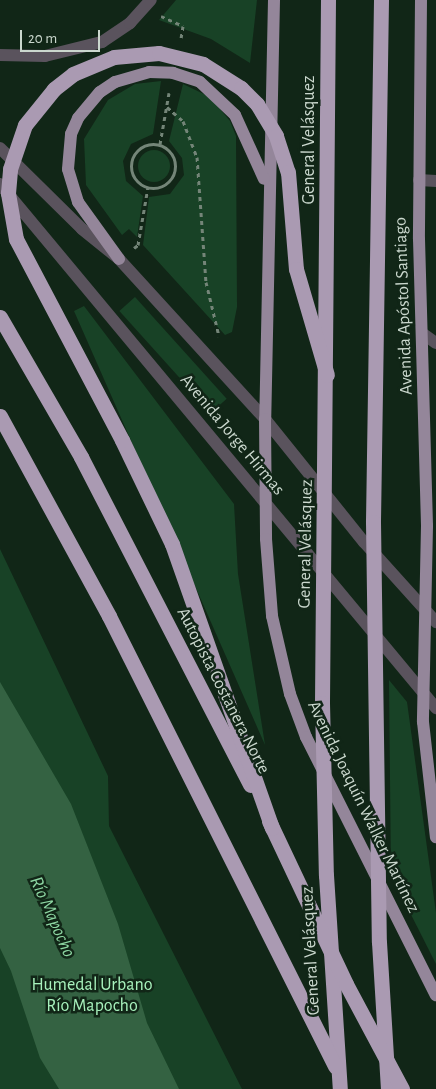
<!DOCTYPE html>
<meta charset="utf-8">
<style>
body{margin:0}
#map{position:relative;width:436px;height:1089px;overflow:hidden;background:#112617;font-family:"Alegreya Sans",sans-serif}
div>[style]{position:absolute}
.green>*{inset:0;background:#184226;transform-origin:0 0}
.round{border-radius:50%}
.water>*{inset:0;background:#346242}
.path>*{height:3px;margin-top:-1.5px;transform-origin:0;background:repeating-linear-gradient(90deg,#748578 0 4px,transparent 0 8px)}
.path>.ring{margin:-1.5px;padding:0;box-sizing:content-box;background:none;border:3px solid #748578;border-radius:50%}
.minor>*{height:12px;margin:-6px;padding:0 6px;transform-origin:6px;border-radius:6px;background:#5a535d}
.major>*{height:12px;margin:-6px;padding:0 6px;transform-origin:6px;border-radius:6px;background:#94869a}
.highway>*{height:15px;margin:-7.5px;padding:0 7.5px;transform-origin:7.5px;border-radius:7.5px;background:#aa9ab2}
span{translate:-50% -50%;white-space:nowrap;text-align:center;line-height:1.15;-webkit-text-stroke:5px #112617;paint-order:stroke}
.street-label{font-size:18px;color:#cbd8ce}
.park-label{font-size:18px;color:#a7f1bc}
.water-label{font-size:19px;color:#8dd6a2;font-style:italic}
.scale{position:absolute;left:20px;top:30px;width:80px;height:22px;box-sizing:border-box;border:2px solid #cbd8ce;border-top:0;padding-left:6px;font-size:15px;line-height:18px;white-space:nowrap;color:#cbd8ce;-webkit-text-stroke:4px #112617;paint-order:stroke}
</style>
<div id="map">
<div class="green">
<i style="clip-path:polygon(176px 0,257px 0,250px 63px,211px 39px,159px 20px)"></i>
<i style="clip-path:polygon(161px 81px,153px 134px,131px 144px,123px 161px,126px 181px,143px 196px,137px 237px,129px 229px,122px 235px,86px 185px,84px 139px,108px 100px,135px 84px)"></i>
<i style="clip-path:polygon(183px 84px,210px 97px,230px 121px,236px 136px,237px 307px,232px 332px,225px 335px,143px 245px,149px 197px,170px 194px,184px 175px,182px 158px,169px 141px)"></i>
<i class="round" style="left:138px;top:150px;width:32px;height:32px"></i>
<i style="left:135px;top:297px;width:137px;height:21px;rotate:48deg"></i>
<i style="clip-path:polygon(84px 306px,234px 504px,238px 574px,265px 745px,74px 311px)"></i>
<i style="clip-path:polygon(0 549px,108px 776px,109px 826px,242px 1089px,0 1089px)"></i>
<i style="clip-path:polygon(389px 680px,407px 702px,436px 913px,436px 964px,391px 875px)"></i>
</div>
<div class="water">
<i style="clip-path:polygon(0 682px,71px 804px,118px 924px,147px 1023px,179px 1089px,59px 1089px,40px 1058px,11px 971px,0 948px)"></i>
</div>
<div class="path">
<i style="left:161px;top:16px;width:24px;rotate:24deg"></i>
<i style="left:183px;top:26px;width:12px;rotate:99deg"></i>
<i style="left:167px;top:107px;width:21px;rotate:41deg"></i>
<i style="left:183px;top:121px;width:39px;rotate:69deg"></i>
<i style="left:197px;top:157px;width:125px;rotate:85.9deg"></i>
<i style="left:206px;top:282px;width:56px;rotate:76.5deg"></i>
<i class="ring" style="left:131px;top:144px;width:41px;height:41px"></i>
<i style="left:160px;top:144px;width:52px;rotate:-80deg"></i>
<i style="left:134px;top:248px;width:5px;rotate:-37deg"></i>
<i style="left:138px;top:245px;width:59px;rotate:-80.2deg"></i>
</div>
<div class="minor">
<i style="left:0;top:55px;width:45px;rotate:1.3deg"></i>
<i style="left:45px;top:56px;width:59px;rotate:-13.8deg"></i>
<i style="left:102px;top:42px;width:34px;rotate:-34deg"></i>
<i style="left:130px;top:23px;width:31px;rotate:-48deg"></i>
<i style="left:0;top:148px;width:115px;rotate:44.6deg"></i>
<i style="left:82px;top:229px;width:48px;rotate:39deg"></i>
<i style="left:119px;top:259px;width:217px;rotate:47.6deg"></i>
<i style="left:265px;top:419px;width:158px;rotate:51.2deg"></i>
<i style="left:364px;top:542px;width:108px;rotate:48deg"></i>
<i style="left:419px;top:180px;width:17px;rotate:3deg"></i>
<i style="left:0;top:184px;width:682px;rotate:50.24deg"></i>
<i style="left:422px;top:333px;width:17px;rotate:36deg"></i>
</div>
<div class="major">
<i style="left:274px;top:0;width:419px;rotate:91.2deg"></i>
<i style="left:265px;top:419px;width:120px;rotate:89.5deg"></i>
<i style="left:266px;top:539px;width:77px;rotate:85.5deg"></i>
<i style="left:272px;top:616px;width:80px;rotate:77deg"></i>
<i style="left:290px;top:694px;width:46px;rotate:69.6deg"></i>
<i style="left:306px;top:737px;width:289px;rotate:63.3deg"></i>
<i style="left:421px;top:0;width:239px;rotate:90.5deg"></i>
<i style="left:419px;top:239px;width:287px;rotate:88.4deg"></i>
<i style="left:427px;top:526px;width:196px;rotate:91.2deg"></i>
<i style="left:423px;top:722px;width:116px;rotate:83.6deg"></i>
<i style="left:119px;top:259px;width:70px;rotate:-125.7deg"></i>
<i style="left:78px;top:202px;width:34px;rotate:-107deg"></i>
<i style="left:68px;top:169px;width:35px;rotate:-85deg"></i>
<i style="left:71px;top:134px;width:17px;rotate:-66deg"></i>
<i style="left:78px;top:118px;width:34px;rotate:-50deg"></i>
<i style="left:100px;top:92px;width:18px;rotate:-34deg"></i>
<i style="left:115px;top:82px;width:35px;rotate:-16deg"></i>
<i style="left:149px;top:72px;width:24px;rotate:2deg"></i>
<i style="left:173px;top:73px;width:28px;rotate:18deg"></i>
<i style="left:200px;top:82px;width:48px;rotate:43.3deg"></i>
<i style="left:235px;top:115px;width:70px;rotate:65.6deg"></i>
</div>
<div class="highway">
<i style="left:328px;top:0;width:703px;rotate:90.49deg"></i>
<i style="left:322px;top:703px;width:172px;rotate:88.7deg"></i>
<i style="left:326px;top:875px;width:214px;rotate:86.3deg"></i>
<i style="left:381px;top:0;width:522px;rotate:90.88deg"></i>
<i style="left:373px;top:522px;width:420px;rotate:89.2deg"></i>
<i style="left:379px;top:942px;width:147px;rotate:86.5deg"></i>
<i style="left:0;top:317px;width:162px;rotate:59.9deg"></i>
<i style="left:81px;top:457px;width:369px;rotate:62.7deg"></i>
<i style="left:0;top:416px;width:228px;rotate:61.4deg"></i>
<i style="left:109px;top:616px;width:504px;rotate:63.33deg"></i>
<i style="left:269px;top:821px;width:180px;rotate:64.7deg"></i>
<i style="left:346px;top:984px;width:119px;rotate:61.9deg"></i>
<i style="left:272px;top:828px;width:301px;rotate:-109.4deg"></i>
<i style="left:172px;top:544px;width:115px;rotate:-115.7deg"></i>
<i style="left:122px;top:440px;width:227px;rotate:-117.8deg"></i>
<i style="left:16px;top:239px;width:47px;rotate:-99.9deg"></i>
<i style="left:8px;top:193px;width:24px;rotate:-85deg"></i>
<i style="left:10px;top:169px;width:46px;rotate:-71.2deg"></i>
<i style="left:25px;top:125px;width:46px;rotate:-51.1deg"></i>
<i style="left:54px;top:89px;width:24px;rotate:-38deg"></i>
<i style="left:73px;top:74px;width:44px;rotate:-22.5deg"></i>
<i style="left:114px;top:57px;width:45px;rotate:-5.1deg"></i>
<i style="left:159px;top:53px;width:45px;rotate:14deg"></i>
<i style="left:203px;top:64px;width:45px;rotate:32.3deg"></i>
<i style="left:241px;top:88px;width:23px;rotate:45deg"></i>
<i style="left:257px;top:104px;width:37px;rotate:59deg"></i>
<i style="left:276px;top:136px;width:38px;rotate:72deg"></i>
<i style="left:288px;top:172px;width:97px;rotate:85.3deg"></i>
<i style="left:296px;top:269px;width:110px;rotate:73.7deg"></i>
</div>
<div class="street-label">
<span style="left:309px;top:140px;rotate:-90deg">General Velásquez</span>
<span style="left:404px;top:306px;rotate:-92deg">Avenida Apóstol Santiago</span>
<span style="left:232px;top:435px;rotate:50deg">Avenida Jorge Hirmas</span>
<span style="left:306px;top:544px;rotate:-89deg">General Velásquez</span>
<span style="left:223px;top:691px;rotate:63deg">Autopista Costanera Norte</span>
<span style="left:363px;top:807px;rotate:64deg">Avenida Joaquín Walker Martínez</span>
<span style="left:311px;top:951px;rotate:-93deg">General Velásquez</span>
</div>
<div class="park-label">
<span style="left:92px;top:996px">Humedal Urbano<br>Río Mapocho</span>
</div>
<div class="water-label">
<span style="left:52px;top:917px;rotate:66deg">Río Mapocho</span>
</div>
<div class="scale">20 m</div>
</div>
